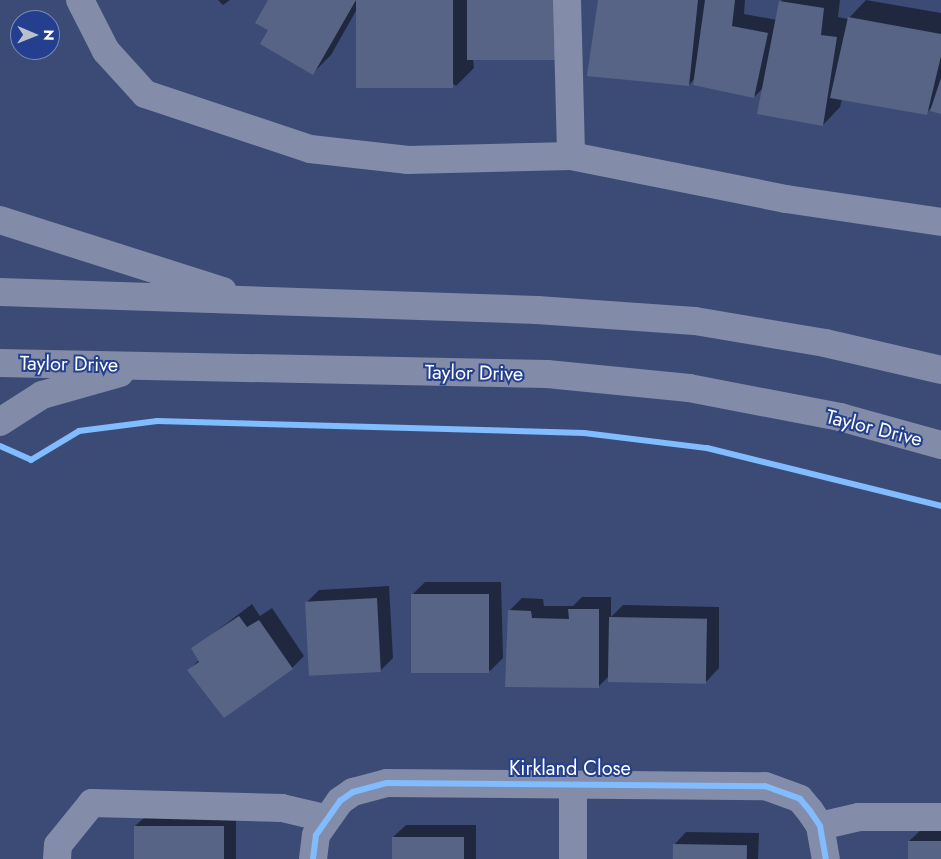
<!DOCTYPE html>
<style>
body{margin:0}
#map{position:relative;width:941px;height:859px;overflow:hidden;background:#3c4b76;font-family:Jost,sans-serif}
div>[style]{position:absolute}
.shadow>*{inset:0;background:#0007}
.building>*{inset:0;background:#576485;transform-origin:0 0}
.minor>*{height:28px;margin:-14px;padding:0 14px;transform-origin:14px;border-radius:14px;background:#838da9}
.major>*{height:28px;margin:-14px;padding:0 14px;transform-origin:14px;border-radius:14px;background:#828ca9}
.cycleway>*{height:6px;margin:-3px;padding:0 3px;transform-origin:3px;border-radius:3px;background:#80bcff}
span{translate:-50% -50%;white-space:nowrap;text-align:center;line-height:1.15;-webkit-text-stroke:4px #233f8e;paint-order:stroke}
.street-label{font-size:20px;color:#fff}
.north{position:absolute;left:10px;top:10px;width:50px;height:50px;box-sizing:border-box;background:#233f8e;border:1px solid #7b8cbb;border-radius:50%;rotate:91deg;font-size:14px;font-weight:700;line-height:20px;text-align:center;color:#fff}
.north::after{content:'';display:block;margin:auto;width:18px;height:22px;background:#bbc0cf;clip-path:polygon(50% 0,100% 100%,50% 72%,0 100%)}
</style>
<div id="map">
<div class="shadow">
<i style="clip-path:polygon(218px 0,230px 0,223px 5px)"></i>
<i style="clip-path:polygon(269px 0,567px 0,566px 42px,553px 55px,473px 59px,474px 68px,456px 86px,357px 9px,331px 55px,313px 73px,269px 30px)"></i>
<i style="clip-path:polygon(599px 0,745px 0,744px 14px,777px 20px,782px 0,840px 0,838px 17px,848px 19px,866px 0,941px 13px,941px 113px,933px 106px,926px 113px,842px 99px,840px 107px,823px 125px,764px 87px,754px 97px,695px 78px,689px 85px)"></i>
<i style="clip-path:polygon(425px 582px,501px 582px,503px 658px,490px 671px,412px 595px)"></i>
<i style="clip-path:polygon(389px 586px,393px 658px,381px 670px,307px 602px,319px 590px)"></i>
<i style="clip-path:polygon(582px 597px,611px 597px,611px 617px,623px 605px,719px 607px,719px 668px,707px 681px,610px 675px,598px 687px,509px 611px,522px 598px,543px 599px,544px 606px,573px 606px)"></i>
<i style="clip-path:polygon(252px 604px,260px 616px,272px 608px,304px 656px,292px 668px,189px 670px,199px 660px,193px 649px)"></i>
<i style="clip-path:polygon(148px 814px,236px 814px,236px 859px,136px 859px,135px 826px)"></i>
<i style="clip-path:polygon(406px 825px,476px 825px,476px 859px,393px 859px,393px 837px)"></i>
<i style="clip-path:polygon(922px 829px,941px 829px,941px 859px,909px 859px,909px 841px)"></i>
<i style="clip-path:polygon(686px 832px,759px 833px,758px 859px,673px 859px,674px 845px)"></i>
</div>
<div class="building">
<i style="clip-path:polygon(268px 0,356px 0,313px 75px,260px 44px,268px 30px,255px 23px)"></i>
<i style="left:356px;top:0;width:97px;height:88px"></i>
<i style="left:467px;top:0;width:88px;height:60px"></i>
<i style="clip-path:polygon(598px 0,698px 0,689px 86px,587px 76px)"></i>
<i style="clip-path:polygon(705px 0,735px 0,732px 26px,768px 33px,754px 98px,693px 85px)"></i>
<i style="clip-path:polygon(779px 1px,824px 8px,821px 35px,837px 37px,823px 126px,757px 114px)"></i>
<i style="clip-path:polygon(848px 17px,941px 34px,941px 56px,927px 115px,830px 98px)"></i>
<i style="clip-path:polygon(941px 78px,941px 114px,930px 111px)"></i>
<i style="left:411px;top:594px;width:78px;height:79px"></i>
<i style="left:377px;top:598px;width:74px;height:72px;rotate:87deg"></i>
<i style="clip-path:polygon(568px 609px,599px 609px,599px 688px,505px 687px,508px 610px,531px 611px,532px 618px,569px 619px)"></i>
<i style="clip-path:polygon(239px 616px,247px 627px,259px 620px,293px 669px,224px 718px,187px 670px,199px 662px,191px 648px)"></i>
<i style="left:609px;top:617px;width:98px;height:65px;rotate:1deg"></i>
<i style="left:134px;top:826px;width:90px;height:33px"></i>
<i style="left:392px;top:837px;width:72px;height:22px"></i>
<i style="left:908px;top:841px;width:33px;height:18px"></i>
<i style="left:673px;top:844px;width:74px;height:15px;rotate:1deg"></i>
</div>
<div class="minor">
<i style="left:80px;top:0;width:57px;rotate:63deg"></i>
<i style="left:106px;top:51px;width:58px;rotate:47.8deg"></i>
<i style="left:145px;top:94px;width:174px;rotate:18.4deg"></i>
<i style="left:310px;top:149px;width:99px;rotate:6.4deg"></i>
<i style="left:408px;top:160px;width:163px;rotate:-1.4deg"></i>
<i style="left:571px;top:156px;width:219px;rotate:11.3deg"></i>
<i style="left:786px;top:199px;width:157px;rotate:8.4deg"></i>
<i style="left:567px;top:0;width:156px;rotate:88.5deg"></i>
<i style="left:820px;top:826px;width:40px;rotate:-13deg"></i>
<i style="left:859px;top:817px;width:82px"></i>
<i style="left:57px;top:859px;width:14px;rotate:-86deg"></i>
<i style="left:58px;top:845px;width:54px;rotate:-51deg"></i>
<i style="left:92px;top:803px;width:190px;rotate:1.5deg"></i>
<i style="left:282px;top:808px;width:43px;rotate:13.4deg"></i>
<i style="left:313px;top:859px;width:24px;rotate:-83deg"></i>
<i style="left:316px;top:835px;width:42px;rotate:-54.8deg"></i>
<i style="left:340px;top:801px;width:16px;rotate:-35deg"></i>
<i style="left:353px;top:792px;width:35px;rotate:-15deg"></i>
<i style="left:387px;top:783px;width:378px;rotate:0.5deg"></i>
<i style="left:765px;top:786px;width:37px;rotate:20deg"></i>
<i style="left:800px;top:799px;width:16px;rotate:50deg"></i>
<i style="left:810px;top:811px;width:18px;rotate:56deg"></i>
<i style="left:820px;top:826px;width:34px;rotate:80deg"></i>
<i style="left:573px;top:859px;width:74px;rotate:-90deg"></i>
</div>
<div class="major">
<i style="left:0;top:220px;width:234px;rotate:17.7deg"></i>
<i style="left:0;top:292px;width:537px;rotate:1.92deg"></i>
<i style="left:537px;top:310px;width:158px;rotate:4deg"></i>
<i style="left:695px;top:321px;width:132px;rotate:9.6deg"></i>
<i style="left:825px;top:343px;width:119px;rotate:13.1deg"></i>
<i style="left:0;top:363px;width:547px;rotate:1.15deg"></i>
<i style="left:547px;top:374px;width:143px;rotate:5.6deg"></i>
<i style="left:689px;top:388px;width:154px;rotate:10.9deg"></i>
<i style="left:840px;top:417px;width:105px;rotate:15.5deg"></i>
<i style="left:0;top:422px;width:50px;rotate:-32.7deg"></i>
<i style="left:42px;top:395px;width:81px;rotate:-15.8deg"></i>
</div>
<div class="cycleway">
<i style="left:0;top:446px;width:34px;rotate:24deg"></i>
<i style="left:31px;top:460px;width:56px;rotate:-31.1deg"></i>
<i style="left:79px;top:431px;width:79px;rotate:-7.3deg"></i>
<i style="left:157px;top:421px;width:427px;rotate:1.6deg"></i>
<i style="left:584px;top:433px;width:124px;rotate:7deg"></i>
<i style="left:707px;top:448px;width:241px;rotate:13.9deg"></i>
<i style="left:313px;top:859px;width:24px;rotate:-83deg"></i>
<i style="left:316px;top:835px;width:42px;rotate:-54.8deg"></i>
<i style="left:340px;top:801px;width:16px;rotate:-35deg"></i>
<i style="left:353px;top:792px;width:35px;rotate:-15deg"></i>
<i style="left:387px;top:783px;width:378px;rotate:0.5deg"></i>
<i style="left:765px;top:786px;width:37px;rotate:20deg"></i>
<i style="left:800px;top:799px;width:16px;rotate:50deg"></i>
<i style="left:810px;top:811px;width:18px;rotate:56deg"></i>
<i style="left:820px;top:826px;width:34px;rotate:80deg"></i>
</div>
<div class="street-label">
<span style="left:69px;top:364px;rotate:1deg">Taylor Drive</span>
<span style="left:474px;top:373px;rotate:1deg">Taylor Drive</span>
<span style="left:874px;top:428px;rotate:14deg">Taylor Drive</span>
<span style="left:570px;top:768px">Kirkland Close</span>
</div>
<div class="north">N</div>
</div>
